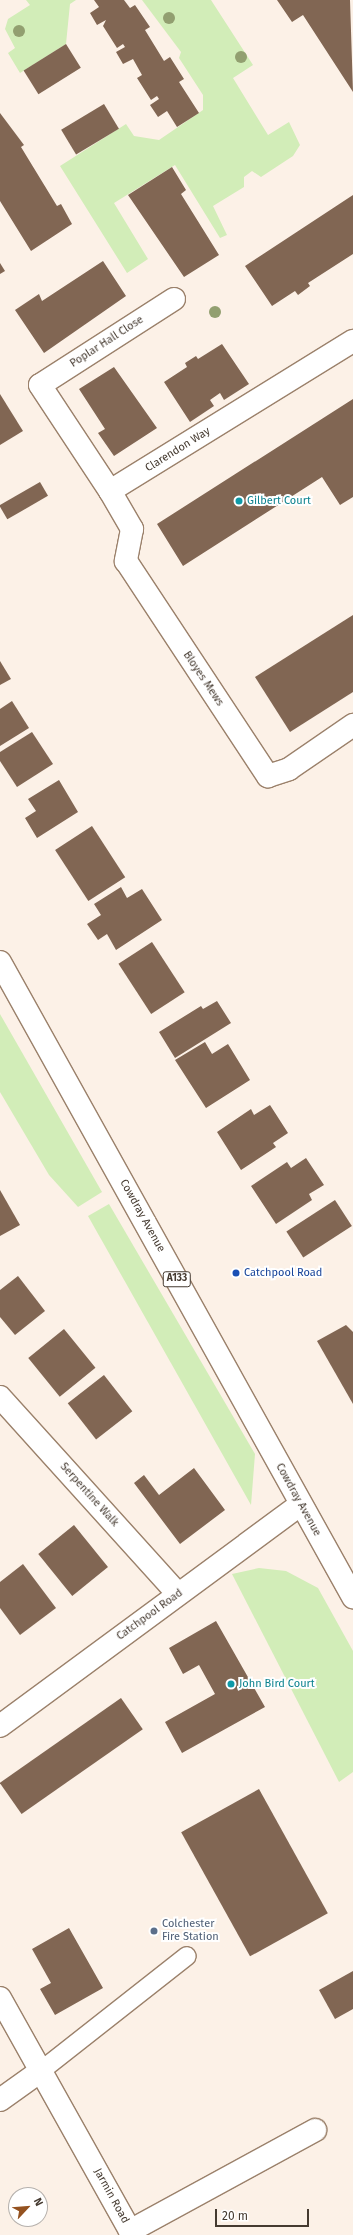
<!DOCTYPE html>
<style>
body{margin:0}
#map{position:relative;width:353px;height:2235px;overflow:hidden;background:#fcf1e7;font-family:"Fira Sans",sans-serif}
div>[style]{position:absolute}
.green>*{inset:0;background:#d2edb8}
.building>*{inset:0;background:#816653;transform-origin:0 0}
.roads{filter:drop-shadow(1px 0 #9b816b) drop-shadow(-1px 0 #9b816b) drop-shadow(0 1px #9b816b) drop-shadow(0 -1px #9b816b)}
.service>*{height:18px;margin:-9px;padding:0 9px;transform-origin:9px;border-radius:9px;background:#fff}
.minor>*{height:22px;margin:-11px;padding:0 11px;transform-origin:11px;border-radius:11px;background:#fff}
.primary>*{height:22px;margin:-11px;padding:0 11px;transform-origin:11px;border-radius:11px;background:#fff}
.trees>*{width:12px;height:12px;margin:-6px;border-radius:50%;background:#929f70}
.dots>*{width:11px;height:11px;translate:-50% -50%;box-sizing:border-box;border:2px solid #fff;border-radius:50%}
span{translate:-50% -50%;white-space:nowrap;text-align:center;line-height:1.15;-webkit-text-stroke:4px #fff;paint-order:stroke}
.shield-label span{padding:1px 3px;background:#fff;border:1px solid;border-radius:3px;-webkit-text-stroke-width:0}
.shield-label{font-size:10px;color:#453a30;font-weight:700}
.street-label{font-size:11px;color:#453a30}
.culture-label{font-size:11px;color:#0d838f}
.left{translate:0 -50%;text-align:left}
.transit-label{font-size:11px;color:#164399}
.service-label{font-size:11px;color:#4e5e75}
.north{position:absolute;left:8px;top:2187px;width:40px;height:40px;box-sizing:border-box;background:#fff;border:1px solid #b5b0ac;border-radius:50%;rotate:64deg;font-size:11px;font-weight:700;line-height:16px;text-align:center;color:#453a30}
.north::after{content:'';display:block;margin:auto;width:14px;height:18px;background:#945220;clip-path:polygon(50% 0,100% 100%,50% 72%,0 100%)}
.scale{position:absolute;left:215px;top:2209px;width:94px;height:18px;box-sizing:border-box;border:2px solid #453a30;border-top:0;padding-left:5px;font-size:12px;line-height:14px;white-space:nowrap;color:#453a30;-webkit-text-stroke:3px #fff;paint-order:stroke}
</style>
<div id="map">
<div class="green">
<i style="clip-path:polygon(26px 0,76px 0,70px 4px,66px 44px,20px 73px,8px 53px,15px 48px,5px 29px,8px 19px,30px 5px)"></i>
<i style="clip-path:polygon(142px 0,211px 0,253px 65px,233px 78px,268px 135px,289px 122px,300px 145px,293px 156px,261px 177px,252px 171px,244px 177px,244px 187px,213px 206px,227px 235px,220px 238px,175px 165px,114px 203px,148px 259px,127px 273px,60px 166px,126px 124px,134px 136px,159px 140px,203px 110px,203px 95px,179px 58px,181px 52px)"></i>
<i style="clip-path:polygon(0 1014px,102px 1192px,78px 1207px,49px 1175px,0 1092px)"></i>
<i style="clip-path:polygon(109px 1204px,255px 1454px,251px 1505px,88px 1216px)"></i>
<i style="clip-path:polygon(259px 1568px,286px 1571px,318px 1588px,353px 1651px,353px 1772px,339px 1782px,232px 1574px)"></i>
</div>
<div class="building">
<i style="clip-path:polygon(94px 0,124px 0,130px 8px,135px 5px,150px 27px,145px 30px,164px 61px,170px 57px,184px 79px,179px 82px,199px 113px,177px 127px,167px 111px,158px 117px,150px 105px,159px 99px,157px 96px,151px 100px,137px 78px,142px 75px,133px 59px,123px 64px,116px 52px,125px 47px,123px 44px,117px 48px,103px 26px,106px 20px,97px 25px,90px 13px,99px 7px)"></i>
<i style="clip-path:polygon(277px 0,350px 0,353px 92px,303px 15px,292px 22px)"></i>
<i style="left:66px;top:44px;width:28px;height:50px;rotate:58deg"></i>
<i style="left:104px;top:104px;width:29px;height:50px;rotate:59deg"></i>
<i style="clip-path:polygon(0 113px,24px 145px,21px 147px,57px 206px,61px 204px,72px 224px,31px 251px,0 201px)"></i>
<i style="clip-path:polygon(172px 167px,186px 190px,181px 194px,219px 255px,184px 277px,128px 195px)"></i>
<i style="clip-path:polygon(353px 195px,353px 254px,308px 283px,310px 286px,298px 295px,295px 291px,272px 306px,245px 266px)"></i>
<i style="clip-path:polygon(103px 261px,126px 296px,44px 353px,15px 310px,39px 294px,42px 301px)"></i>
<i style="clip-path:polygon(0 263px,5px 271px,0 274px)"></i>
<i style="clip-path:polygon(222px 344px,249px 384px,224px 400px,220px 393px,210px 400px,214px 406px,190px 422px,164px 382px,187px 367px,185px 363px,196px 356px,198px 359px)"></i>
<i style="clip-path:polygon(114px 367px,157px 428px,114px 456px,98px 433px,105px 429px,79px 389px)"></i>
<i style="clip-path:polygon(0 394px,23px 431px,0 445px)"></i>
<i style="clip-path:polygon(353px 399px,353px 497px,340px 505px,322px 477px,183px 566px,157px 524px)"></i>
<i style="left:40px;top:482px;width:16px;height:47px;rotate:60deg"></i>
<i style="clip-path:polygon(353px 615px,353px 692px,290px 732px,255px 677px)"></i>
<i style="clip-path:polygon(0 661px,11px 679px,0 685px)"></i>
<i style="clip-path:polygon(12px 701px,29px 728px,0 746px,0 709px)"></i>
<i style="clip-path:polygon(32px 732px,53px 764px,17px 787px,0 761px,0 752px)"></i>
<i style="clip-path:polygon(59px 780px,78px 812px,37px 838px,25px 818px,36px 811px,28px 799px)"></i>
<i style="left:92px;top:826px;width:61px;height:44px;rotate:57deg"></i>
<i style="clip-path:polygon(121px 887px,127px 898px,142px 889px,162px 920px,116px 950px,107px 934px,98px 940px,87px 924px,101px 915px,94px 904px)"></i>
<i style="left:152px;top:942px;width:60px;height:40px;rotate:57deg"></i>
<i style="clip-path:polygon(217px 1001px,231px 1023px,175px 1058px,159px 1032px,201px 1006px,203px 1009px)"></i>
<i style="clip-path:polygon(205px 1042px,212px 1054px,228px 1044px,250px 1080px,206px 1108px,175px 1060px)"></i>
<i style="clip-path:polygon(270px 1105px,288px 1133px,273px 1143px,276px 1147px,241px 1170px,217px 1132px,251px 1109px,254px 1115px)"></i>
<i style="clip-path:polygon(306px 1158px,324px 1185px,309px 1194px,312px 1200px,276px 1224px,251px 1186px,287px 1162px,291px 1168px)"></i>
<i style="clip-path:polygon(0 1190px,20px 1225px,0 1236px)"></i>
<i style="left:335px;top:1200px;width:31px;height:58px;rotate:57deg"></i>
<i style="clip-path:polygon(18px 1276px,45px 1311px,15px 1335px,0 1317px,0 1290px)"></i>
<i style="clip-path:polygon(346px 1325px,353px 1332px,353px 1404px,317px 1341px)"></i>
<i style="left:64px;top:1329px;width:50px;height:46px;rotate:51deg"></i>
<i style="left:104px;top:1375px;width:46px;height:46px;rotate:52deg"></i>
<i style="clip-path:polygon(194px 1468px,225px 1510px,180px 1544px,134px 1483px,144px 1475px,159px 1495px)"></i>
<i style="left:74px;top:1525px;width:54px;height:46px;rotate:51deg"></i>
<i style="clip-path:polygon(23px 1564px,56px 1608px,20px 1635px,0 1608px,0 1582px)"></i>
<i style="clip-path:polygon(216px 1621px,265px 1707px,182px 1753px,165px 1722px,215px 1694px,199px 1665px,183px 1674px,169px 1648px)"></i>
<i style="left:121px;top:1698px;width:38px;height:148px;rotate:55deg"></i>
<i style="left:259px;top:1789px;width:142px;height:89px;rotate:61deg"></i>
<i style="clip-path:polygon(69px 1928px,103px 1988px,55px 2015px,40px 1989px,51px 1983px,32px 1949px)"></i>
<i style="clip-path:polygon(353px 1971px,353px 2009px,335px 2019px,319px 1990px)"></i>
</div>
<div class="roads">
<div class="service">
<i style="left:42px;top:2070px;width:184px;rotate:-38.2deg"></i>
</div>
<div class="minor">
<i style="left:174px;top:299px;width:159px;rotate:147.3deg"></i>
<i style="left:40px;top:385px;width:127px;rotate:56.6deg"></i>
<i style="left:110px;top:491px;width:286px;rotate:-31.7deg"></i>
<i style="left:110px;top:491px;width:44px;rotate:59.9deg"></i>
<i style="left:132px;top:529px;width:33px;rotate:101deg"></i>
<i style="left:126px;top:561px;width:258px;rotate:56.6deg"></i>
<i style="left:268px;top:776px;width:22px;rotate:-18deg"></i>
<i style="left:289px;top:769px;width:78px;rotate:-34.5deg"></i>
<i style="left:0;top:1397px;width:264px;rotate:47.9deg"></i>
<i style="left:0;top:1726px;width:373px;rotate:-36.4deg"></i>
<i style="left:0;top:1998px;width:267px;rotate:60.8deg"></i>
<i style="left:130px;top:2231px;width:211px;rotate:-28.6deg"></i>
<i style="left:0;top:2100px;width:52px;rotate:-35.5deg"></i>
</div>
<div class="primary">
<i style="left:0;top:962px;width:727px;rotate:60.93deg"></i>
</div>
</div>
<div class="trees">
<i style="left:169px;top:18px"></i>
<i style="left:19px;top:31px"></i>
<i style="left:241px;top:57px"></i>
<i style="left:215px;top:312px"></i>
</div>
<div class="dots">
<i style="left:239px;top:501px;background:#0f9aa8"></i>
<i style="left:236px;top:1273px;background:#1a4fb4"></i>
<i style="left:231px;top:1684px;background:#0f9aa8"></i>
<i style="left:154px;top:1931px;background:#5c6f8a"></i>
</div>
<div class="shield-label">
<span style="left:177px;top:1279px">A133</span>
</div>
<div class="street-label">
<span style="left:107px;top:342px;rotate:-33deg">Poplar Hall Close</span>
<span style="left:178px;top:450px;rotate:-32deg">Clarendon Way</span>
<span style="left:203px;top:679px;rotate:56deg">Bloyes Mews</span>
<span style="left:142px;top:1216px;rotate:61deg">Cowdray Avenue</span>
<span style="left:89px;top:1495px;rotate:48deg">Serpentine Walk</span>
<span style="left:298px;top:1500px;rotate:61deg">Cowdray Avenue</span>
<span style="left:150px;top:1615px;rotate:-36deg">Catchpool Road</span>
<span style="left:111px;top:2196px;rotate:61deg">Jarmin Road</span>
</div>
<div class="culture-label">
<span class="left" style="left:247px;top:501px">Gilbert Court</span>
<span class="left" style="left:239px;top:1684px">John Bird Court</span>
</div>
<div class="transit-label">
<span class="left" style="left:244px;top:1273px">Catchpool Road</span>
</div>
<div class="service-label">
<span class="left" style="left:162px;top:1931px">Colchester<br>Fire Station</span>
</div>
<div class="north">N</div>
<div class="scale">20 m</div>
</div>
